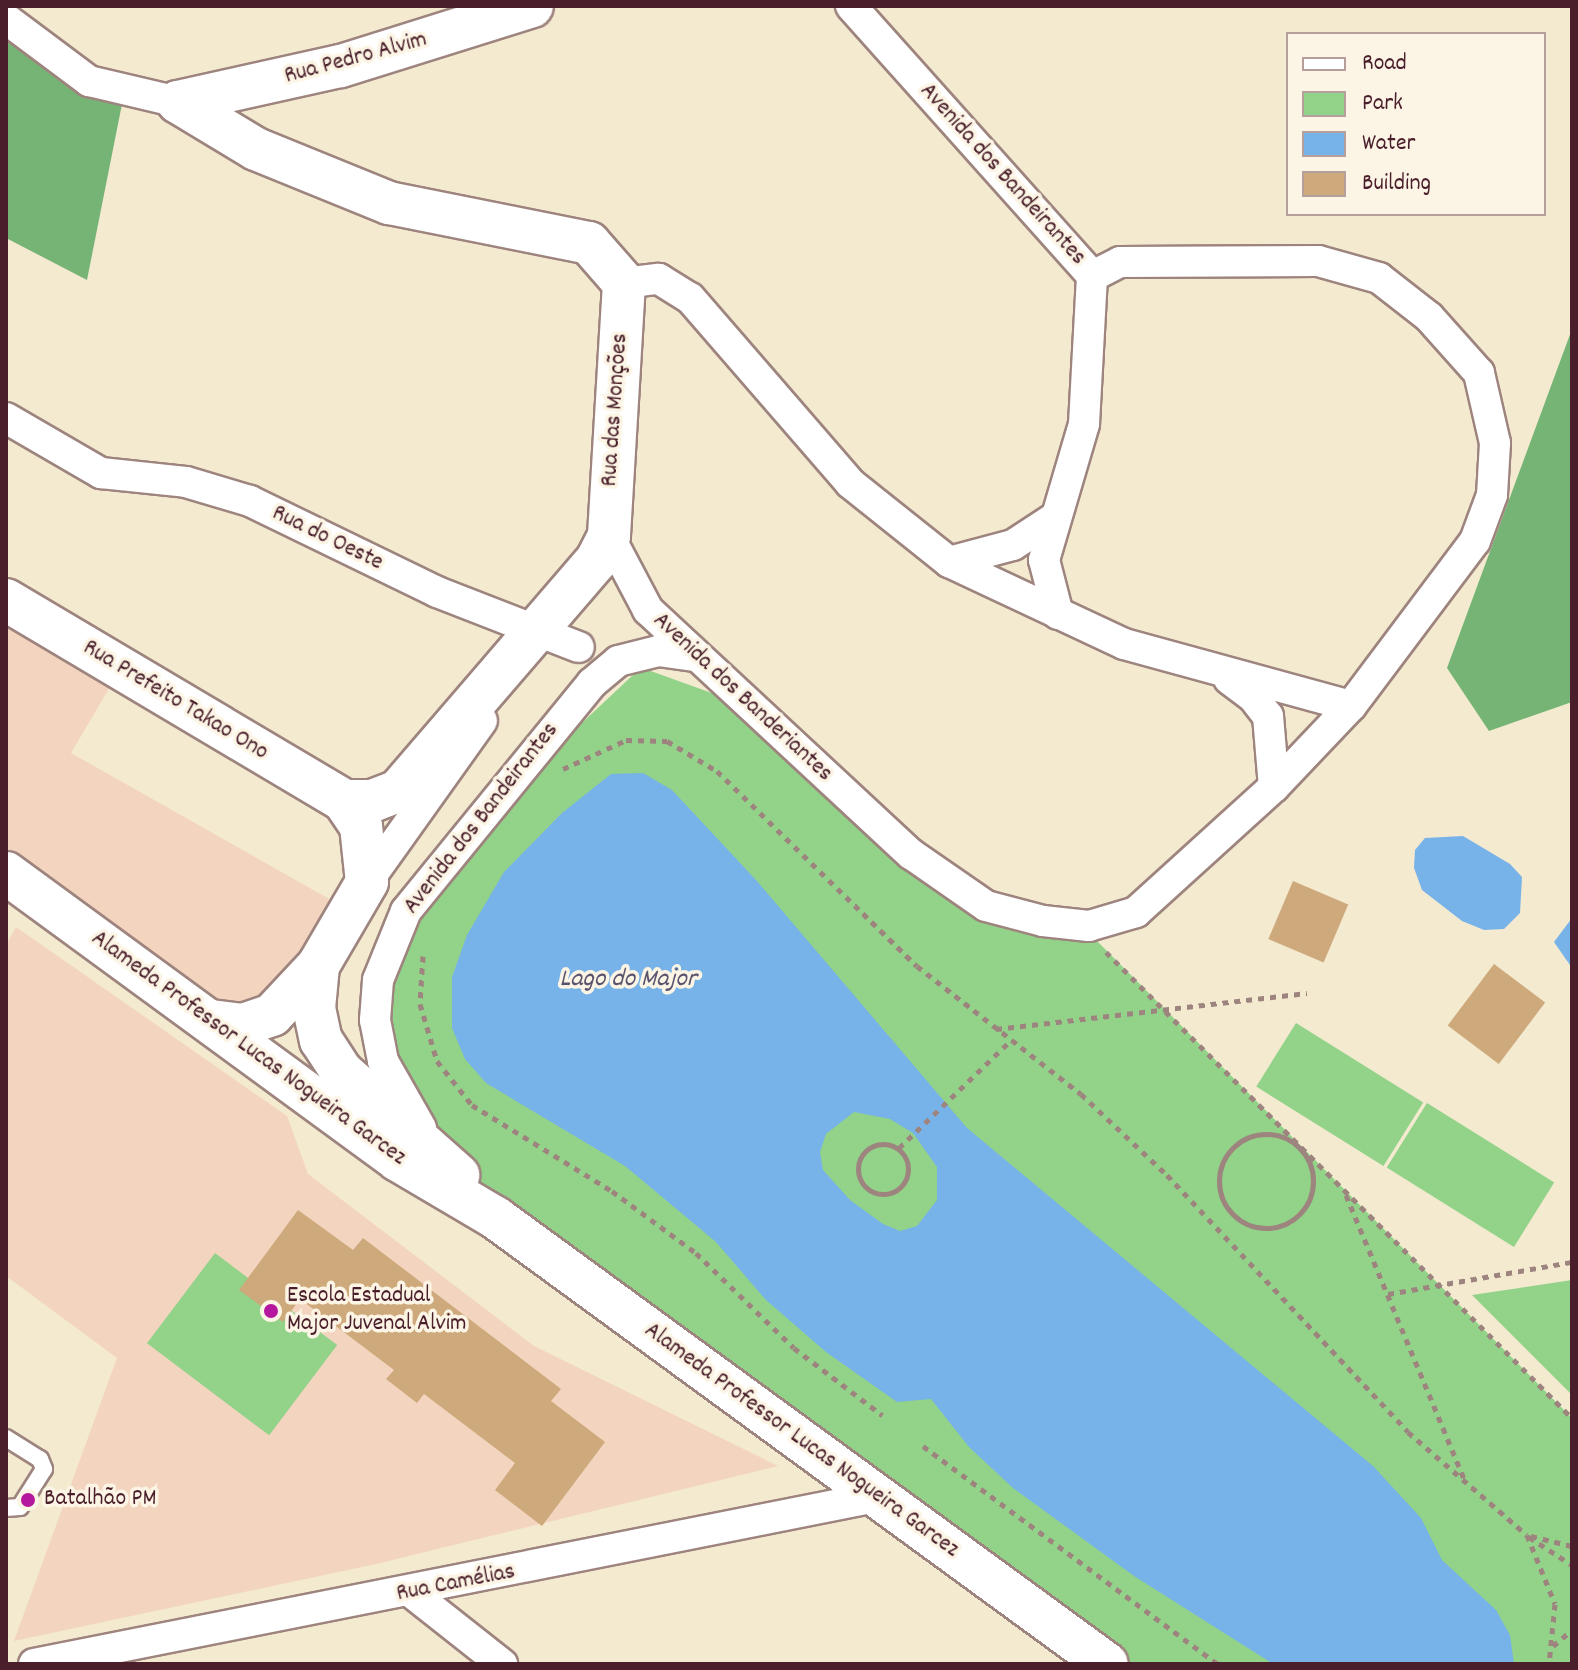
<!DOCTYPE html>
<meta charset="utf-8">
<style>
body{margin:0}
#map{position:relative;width:1578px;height:1670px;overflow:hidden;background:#f3ead0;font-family:Dekko,sans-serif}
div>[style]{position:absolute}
.built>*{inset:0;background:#f3d4bf}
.green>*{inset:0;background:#92d289;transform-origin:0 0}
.forest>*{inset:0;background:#75b475}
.water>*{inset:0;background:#77b3e9}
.building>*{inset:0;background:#cda97b;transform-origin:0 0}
.path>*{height:5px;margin-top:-2.5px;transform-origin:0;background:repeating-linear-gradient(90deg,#9e847e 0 6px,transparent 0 12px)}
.path>.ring{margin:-2.5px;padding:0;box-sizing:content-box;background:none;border:5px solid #9e847e;border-radius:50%}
.roads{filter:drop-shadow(2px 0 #9e847e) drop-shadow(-2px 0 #9e847e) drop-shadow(0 2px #9e847e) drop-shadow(0 -2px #9e847e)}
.lane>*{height:16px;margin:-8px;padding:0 8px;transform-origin:8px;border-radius:8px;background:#fff}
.street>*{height:30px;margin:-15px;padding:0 15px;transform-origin:15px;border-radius:15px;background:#fff}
.secondary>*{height:42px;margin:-21px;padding:0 21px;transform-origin:21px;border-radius:21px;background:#fff}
.dots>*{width:22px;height:22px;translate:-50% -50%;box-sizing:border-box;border:4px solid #fcf5e5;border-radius:50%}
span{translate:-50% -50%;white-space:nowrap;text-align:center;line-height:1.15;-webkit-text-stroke:7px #fcf5e5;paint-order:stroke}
.street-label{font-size:24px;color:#4a1f2b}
.poi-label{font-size:24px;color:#4a1f2b}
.left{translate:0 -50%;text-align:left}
.water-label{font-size:26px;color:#5a536e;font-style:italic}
.frame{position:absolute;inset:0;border:8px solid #4a1f2b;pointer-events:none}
.legend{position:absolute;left:1286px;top:32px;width:260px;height:184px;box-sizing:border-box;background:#fcf5e5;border:2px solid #b59f9b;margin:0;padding:10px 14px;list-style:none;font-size:24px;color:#4a1f2b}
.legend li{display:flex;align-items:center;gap:16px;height:40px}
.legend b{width:40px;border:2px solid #b59f9b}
</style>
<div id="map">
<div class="built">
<i style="clip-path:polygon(6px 607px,117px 675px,71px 753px,347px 909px,238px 1020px,6px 868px)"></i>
<i style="clip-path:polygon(16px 927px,287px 1116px,308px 1174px,534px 1346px,778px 1466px,376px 1564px,14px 1641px,117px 1358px,6px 1276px,6px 945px)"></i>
</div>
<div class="green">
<i style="clip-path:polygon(623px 661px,745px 705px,907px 858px,1086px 930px,1572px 1418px,1572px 1664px,1133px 1664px,591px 1288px,446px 1154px,409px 1091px,384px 1021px,404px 922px,516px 785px,634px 674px)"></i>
<i style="left:1296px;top:1023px;width:150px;height:75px;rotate:32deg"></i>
<i style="left:1427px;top:1103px;width:150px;height:76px;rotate:32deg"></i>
<i style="left:215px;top:1253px;width:153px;height:113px;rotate:37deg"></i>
<i style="clip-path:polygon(1572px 1280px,1572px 1395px,1472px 1295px)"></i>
</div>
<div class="forest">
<i style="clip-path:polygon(6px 31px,81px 92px,122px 104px,87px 280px,6px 238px)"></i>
<i style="clip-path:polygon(1572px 329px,1572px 702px,1489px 731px,1447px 668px)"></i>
</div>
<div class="water">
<i style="clip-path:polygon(evenodd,643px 773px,672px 790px,756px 880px,967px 1128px,1373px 1466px,1421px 1518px,1442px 1560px,1496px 1610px,1510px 1635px,1514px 1664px,1273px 1664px,1134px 1576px,1013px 1488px,969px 1447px,931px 1399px,897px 1402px,826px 1352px,766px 1300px,716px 1242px,625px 1166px,486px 1083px,465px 1059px,452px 1028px,452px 977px,467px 935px,504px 872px,562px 813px,611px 774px,643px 773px,854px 1112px,890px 1119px,913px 1133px,937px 1167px,937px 1200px,917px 1226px,900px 1231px,883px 1224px,850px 1200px,823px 1170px,820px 1152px,826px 1134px,854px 1112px)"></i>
<i style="clip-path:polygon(1463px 836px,1510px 864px,1522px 877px,1520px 913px,1504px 929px,1484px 930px,1462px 921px,1422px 890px,1414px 868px,1415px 850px,1425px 838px)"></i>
<i style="clip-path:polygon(1572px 918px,1572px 968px,1554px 942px)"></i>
</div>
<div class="building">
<i style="left:1293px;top:881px;width:60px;height:63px;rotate:23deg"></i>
<i style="left:1494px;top:964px;width:64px;height:77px;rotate:37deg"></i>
<i style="clip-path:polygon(298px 1210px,353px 1250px,363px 1238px,561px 1389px,551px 1401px,605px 1442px,542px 1526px,495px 1490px,515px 1463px,424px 1394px,417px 1403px,386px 1379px,394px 1370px,300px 1299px,283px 1322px,239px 1290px)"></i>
</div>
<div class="path">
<i style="left:563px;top:769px;width:69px;rotate:-24.7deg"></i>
<i style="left:626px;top:740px;width:41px;rotate:1.4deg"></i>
<i style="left:667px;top:741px;width:58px;rotate:31deg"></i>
<i style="left:717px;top:771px;width:279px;rotate:44.3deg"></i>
<i style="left:917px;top:966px;width:208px;rotate:38deg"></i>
<i style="left:1081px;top:1094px;width:118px;rotate:43.3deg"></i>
<i style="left:1167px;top:1175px;width:352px;rotate:46.8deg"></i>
<i style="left:1408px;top:1432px;width:157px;rotate:40.9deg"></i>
<i style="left:1527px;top:1535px;width:74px;rotate:67.9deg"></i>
<i style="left:1555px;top:1604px;width:60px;rotate:95.7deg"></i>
<i style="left:1106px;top:952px;width:659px;rotate:45deg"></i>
<i style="left:423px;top:956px;width:48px;rotate:93.6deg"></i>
<i style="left:420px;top:1004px;width:59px;rotate:73.4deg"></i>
<i style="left:437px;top:1061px;width:56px;rotate:51.5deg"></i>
<i style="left:472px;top:1105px;width:164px;rotate:31.6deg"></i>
<i style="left:612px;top:1191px;width:104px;rotate:36.4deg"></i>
<i style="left:696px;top:1253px;width:136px;rotate:44.1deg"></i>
<i style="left:794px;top:1348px;width:111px;rotate:37.3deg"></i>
<i style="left:996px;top:1029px;width:313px;rotate:-6.6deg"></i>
<i class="ring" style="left:1219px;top:1134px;width:89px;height:89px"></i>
<i class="ring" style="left:858px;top:1144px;width:45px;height:45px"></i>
<i style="left:899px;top:1148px;width:154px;rotate:-43.9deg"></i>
<i style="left:1346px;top:1195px;width:310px;rotate:67.4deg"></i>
<i style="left:1388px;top:1294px;width:187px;rotate:-9.9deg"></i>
<i style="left:923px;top:1446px;width:367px;rotate:36.5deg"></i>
<i style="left:1531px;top:1536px;width:42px;rotate:13.7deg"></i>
<i style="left:1529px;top:1537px;width:51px;rotate:33.1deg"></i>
<i style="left:1553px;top:1646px;width:25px;rotate:-40deg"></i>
</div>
<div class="roads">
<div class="lane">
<i style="left:6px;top:1438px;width:40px;rotate:32deg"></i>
<i style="left:40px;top:1459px;width:11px;rotate:68deg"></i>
<i style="left:44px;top:1469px;width:45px;rotate:122.3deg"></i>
<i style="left:20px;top:1507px;width:14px;rotate:176deg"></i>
</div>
<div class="street">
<i style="left:851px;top:6px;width:362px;rotate:48.2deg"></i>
<i style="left:6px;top:19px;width:104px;rotate:36.8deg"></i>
<i style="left:89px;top:81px;width:91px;rotate:13.3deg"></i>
<i style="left:624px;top:283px;width:35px;rotate:-7deg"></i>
<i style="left:659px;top:279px;width:36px;rotate:32deg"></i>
<i style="left:690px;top:298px;width:245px;rotate:49.1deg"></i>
<i style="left:850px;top:483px;width:127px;rotate:38.6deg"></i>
<i style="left:949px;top:562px;width:193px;rotate:25.1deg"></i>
<i style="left:1124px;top:644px;width:235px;rotate:15.3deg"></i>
<i style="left:6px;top:418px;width:110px;rotate:30.1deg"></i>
<i style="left:101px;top:473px;width:85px;rotate:6deg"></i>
<i style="left:186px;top:482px;width:67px;rotate:16.5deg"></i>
<i style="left:250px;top:501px;width:208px;rotate:25.9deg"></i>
<i style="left:437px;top:592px;width:152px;rotate:21.2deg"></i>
<i style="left:609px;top:536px;width:84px;rotate:62.2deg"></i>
<i style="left:648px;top:610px;width:359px;rotate:42.9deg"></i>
<i style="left:911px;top:854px;width:91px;rotate:34.7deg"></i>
<i style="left:986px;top:906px;width:59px;rotate:14.7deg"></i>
<i style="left:1043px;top:921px;width:46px;rotate:6.2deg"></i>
<i style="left:1089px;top:926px;width:49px;rotate:-16.6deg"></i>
<i style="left:1136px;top:912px;width:186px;rotate:-42.2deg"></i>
<i style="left:1274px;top:787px;width:112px;rotate:-46.5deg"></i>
<i style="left:1351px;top:706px;width:206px;rotate:-53.1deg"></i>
<i style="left:1475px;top:541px;width:49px;rotate:-69.7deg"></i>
<i style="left:1492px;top:495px;width:52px;rotate:-86.7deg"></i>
<i style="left:1495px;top:443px;width:72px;rotate:-102.9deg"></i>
<i style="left:1479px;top:373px;width:75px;rotate:-131.8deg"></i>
<i style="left:1429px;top:317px;width:63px;rotate:-142deg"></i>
<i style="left:1379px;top:278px;width:63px;rotate:-164.4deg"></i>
<i style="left:1318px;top:261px;width:198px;rotate:179.7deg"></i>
<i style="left:1120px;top:262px;width:31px;rotate:153deg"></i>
<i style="left:949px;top:562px;width:66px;rotate:-14.9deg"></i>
<i style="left:1013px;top:545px;width:51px;rotate:-33.1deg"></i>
<i style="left:1058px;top:614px;width:56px;rotate:-104.5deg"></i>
<i style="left:1044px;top:560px;width:142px;rotate:-73.6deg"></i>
<i style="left:1084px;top:424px;width:148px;rotate:-86.9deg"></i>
<i style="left:1229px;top:679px;width:30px;rotate:37deg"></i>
<i style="left:1253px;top:697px;width:24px;rotate:52deg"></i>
<i style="left:1268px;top:716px;width:71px;rotate:85.2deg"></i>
<i style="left:367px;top:882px;width:198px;rotate:-54.5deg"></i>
<i style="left:421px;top:1128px;width:77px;rotate:-119.6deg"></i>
<i style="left:383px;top:1061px;width:42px;rotate:-101deg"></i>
<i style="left:375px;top:1020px;width:40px;rotate:-85.7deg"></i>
<i style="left:378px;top:980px;width:74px;rotate:-67.9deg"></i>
<i style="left:406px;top:911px;width:294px;rotate:-50.8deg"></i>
<i style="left:592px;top:683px;width:34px;rotate:-40deg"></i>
<i style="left:618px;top:661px;width:41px;rotate:-14deg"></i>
<i style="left:658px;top:651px;width:36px;rotate:8deg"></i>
<i style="left:412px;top:1593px;width:115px;rotate:38.3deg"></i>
<i style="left:34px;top:1664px;width:858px;rotate:-11.22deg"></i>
</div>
<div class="secondary">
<i style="left:178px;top:102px;width:91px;rotate:31.1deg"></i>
<i style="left:256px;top:149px;width:144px;rotate:22.1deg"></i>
<i style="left:389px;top:203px;width:204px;rotate:11.3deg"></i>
<i style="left:589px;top:243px;width:53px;rotate:48.8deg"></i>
<i style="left:624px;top:283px;width:253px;rotate:93.4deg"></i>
<i style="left:609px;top:536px;width:28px;rotate:117deg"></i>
<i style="left:596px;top:561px;width:303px;rotate:130.7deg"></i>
<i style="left:398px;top:791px;width:28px;rotate:159deg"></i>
<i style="left:372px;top:801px;width:28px;rotate:180deg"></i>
<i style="left:178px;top:102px;width:167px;rotate:-12.5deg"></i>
<i style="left:341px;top:66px;width:200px;rotate:-17.4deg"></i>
<i style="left:6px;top:600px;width:393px;rotate:30.7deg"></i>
<i style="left:344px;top:801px;width:30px;rotate:56deg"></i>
<i style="left:361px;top:826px;width:56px;rotate:83.9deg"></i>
<i style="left:367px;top:882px;width:97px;rotate:120.3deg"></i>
<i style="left:318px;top:966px;width:67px;rotate:133.2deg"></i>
<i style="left:272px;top:1015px;width:31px;rotate:161deg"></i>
<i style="left:243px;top:1025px;width:34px;rotate:-173deg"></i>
<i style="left:6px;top:873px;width:486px;rotate:36.2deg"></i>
<i style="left:398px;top:1160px;width:114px;rotate:30.6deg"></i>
<i style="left:496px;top:1218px;width:756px;rotate:36.13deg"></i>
<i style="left:318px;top:966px;width:42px;rotate:95.4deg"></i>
<i style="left:314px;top:1008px;width:33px;rotate:78deg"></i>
<i style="left:321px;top:1040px;width:37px;rotate:57deg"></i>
<i style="left:341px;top:1071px;width:157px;rotate:41.6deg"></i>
</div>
</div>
<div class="dots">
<i style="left:271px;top:1311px;background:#b5179e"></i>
<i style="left:28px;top:1500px;background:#b5179e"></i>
</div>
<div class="street-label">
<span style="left:356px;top:59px;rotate:-15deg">Rua Pedro Alvim</span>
<span style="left:1002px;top:175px;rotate:48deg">Avenida dos Bandeirantes</span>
<span style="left:616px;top:410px;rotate:-86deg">Rua das Monções</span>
<span style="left:327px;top:539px;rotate:26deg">Rua do Oeste</span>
<span style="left:742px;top:698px;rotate:43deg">Avenida dos Banderiantes</span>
<span style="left:175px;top:701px;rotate:31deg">Rua Prefeito Takao Ono</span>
<span style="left:482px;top:819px;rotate:-52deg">Avenida dos Bandeirantes</span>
<span style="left:248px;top:1049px;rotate:36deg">Alameda Professor Lucas Nogueira Garcez</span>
<span style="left:801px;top:1441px;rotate:36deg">Alameda Professor Lucas Nogueira Garcez</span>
<span style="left:456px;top:1584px;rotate:-11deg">Rua Camélias</span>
</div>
<div class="poi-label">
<span class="left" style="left:287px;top:1311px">Escola Estadual<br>Major Juvenal Alvim</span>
<span class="left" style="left:44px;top:1500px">Batalhão PM</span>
</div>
<div class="water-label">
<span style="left:628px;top:980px">Lago do Major</span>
</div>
<div class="frame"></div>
<ul class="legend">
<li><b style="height:10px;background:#fff"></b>Road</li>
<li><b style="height:22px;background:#92d289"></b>Park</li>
<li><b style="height:22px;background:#77b3e9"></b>Water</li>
<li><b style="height:22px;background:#cda97b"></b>Building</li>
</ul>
</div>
